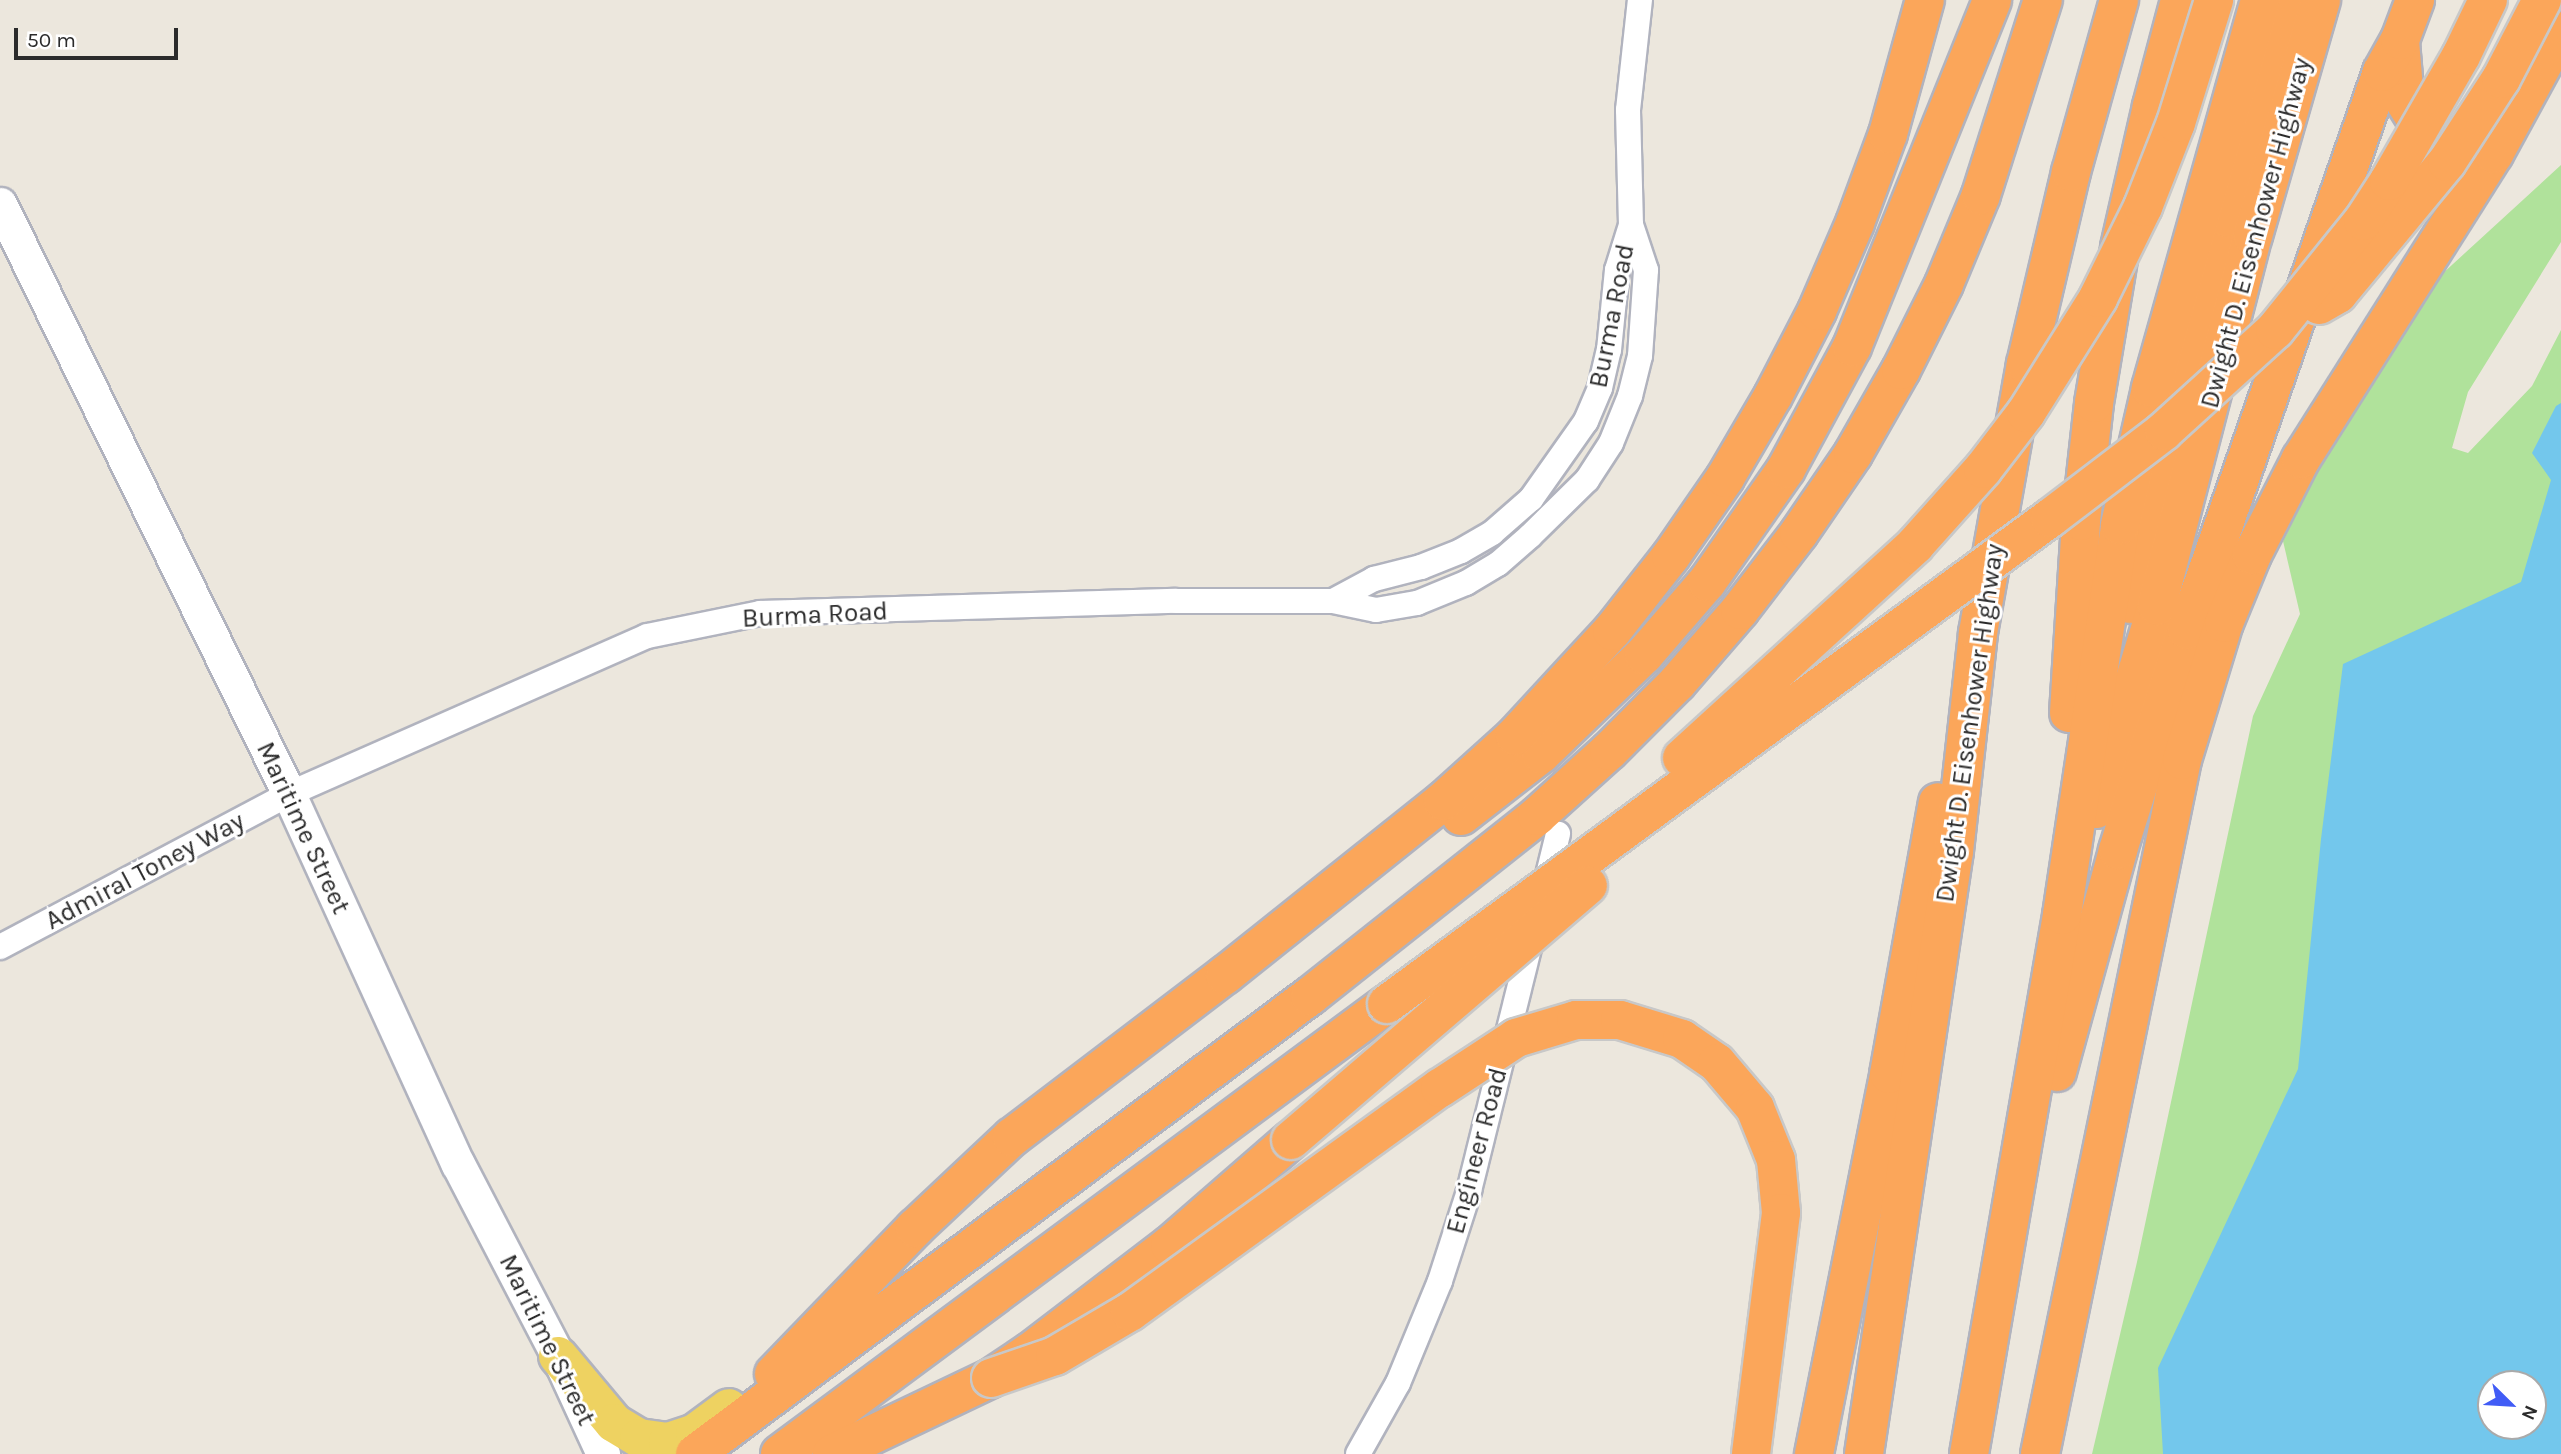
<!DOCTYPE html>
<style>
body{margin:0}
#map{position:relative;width:2561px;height:1454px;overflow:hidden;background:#ece7dd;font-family:Karla,sans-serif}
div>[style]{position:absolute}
.green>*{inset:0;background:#b0e29b}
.water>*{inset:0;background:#73c7ec}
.roads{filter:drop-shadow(2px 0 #b1b3be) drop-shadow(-2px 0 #b1b3be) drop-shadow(0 2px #b1b3be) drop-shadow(0 -2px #b1b3be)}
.minor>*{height:24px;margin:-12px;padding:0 12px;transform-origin:12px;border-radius:12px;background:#fff}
.secondary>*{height:33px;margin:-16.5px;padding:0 16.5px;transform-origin:16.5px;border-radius:16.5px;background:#fff}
.primary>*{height:38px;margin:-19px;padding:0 19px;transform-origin:19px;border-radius:19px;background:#eed261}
.motorway>*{height:38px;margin:-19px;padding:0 19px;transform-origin:19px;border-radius:19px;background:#fba65a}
.bridges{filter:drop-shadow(2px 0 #c8c8c8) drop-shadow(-2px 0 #c8c8c8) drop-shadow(0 2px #c8c8c8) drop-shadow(0 -2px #c8c8c8)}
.motorway-bridge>*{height:38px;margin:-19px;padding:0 19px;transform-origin:19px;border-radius:19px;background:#fba65a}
span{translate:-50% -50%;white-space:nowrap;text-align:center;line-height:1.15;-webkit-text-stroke:6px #fff;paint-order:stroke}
.street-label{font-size:26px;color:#2b2b2b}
.north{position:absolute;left:2477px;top:1370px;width:70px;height:70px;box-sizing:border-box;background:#fff;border:2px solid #aaa;border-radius:50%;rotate:114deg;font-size:19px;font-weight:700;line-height:28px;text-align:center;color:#2b2b2b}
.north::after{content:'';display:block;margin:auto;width:24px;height:32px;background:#415cf6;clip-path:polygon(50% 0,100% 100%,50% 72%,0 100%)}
.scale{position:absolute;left:14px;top:28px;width:164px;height:32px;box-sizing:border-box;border:4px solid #2b2b2b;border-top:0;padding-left:9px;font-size:21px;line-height:24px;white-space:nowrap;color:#2b2b2b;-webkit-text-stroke:5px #fff;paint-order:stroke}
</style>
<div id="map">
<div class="green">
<i style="clip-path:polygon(evenodd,2561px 165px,2561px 242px,2468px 392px,2452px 448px,2468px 453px,2532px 386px,2561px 330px,2561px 1454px,2092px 1454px,2137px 1262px,2253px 716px,2300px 614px,2283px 541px,2359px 386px,2417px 297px,2561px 165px,2491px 1384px,2533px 1384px,2533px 1426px,2491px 1426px,2491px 1384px)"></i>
</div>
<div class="water">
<i style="clip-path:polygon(evenodd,2561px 403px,2561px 1454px,2163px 1454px,2158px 1368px,2298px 1069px,2321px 839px,2343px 664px,2521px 582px,2551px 480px,2532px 453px,2556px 406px,2561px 403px,2491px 1384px,2533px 1384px,2533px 1426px,2491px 1426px,2491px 1384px)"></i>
</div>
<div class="roads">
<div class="minor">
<i style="left:1333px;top:601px;width:47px;rotate:-28.2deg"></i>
<i style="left:1374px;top:579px;width:49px;rotate:-14.3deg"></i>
<i style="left:1421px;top:567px;width:43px;rotate:-21.8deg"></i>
<i style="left:1461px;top:551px;width:36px;rotate:-30deg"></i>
<i style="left:1492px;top:533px;width:52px;rotate:-41.1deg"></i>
<i style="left:1531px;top:499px;width:95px;rotate:-54.8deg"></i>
<i style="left:1586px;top:421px;width:36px;rotate:-67deg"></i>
<i style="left:1600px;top:388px;width:39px;rotate:-77deg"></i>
<i style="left:1609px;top:350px;width:80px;rotate:-84.3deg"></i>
<i style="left:1617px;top:270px;width:47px;rotate:-72.7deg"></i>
<i style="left:1544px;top:891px;width:59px;rotate:-76.2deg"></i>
<i style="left:0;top:947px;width:327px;rotate:-27.9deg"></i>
<i style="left:289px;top:794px;width:391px;rotate:-23.8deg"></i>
<i style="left:647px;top:636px;width:115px;rotate:-11.5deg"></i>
<i style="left:760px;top:613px;width:416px;rotate:-1.7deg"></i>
<i style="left:1176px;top:601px;width:157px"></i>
<i style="left:1333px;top:601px;width:44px;rotate:11.8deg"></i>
<i style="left:1376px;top:610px;width:42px;rotate:-9.7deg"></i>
<i style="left:1417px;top:603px;width:53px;rotate:-22.2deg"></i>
<i style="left:1466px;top:583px;width:37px;rotate:-31deg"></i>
<i style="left:1498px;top:564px;width:43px;rotate:-41.2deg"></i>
<i style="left:1530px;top:536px;width:80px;rotate:-44.5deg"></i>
<i style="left:1587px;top:480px;width:44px;rotate:-57deg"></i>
<i style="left:1611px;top:443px;width:51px;rotate:-68deg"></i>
<i style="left:1630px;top:396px;width:41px;rotate:-76deg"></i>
<i style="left:1640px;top:356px;width:86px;rotate:-86deg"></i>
<i style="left:1646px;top:270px;width:47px;rotate:-108.4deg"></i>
<i style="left:1631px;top:225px;width:115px;rotate:-91.5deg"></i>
<i style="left:1628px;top:110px;width:111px;rotate:-83.8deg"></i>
<i style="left:1358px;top:1454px;width:81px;rotate:-60.6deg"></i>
<i style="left:1398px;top:1383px;width:110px;rotate:-67.6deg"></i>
<i style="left:1440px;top:1281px;width:95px;rotate:-72.1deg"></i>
<i style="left:1469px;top:1191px;width:266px;rotate:-76.1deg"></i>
</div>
<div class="secondary">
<i style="left:0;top:204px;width:657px;rotate:63.9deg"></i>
<i style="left:289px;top:794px;width:407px;rotate:65.5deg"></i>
<i style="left:458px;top:1164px;width:216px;rotate:62.5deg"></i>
<i style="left:558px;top:1356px;width:108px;rotate:65.3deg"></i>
</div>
<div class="primary">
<i style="left:558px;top:1356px;width:87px;rotate:50.1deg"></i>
<i style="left:614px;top:1423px;width:29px;rotate:31deg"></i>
<i style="left:639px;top:1438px;width:29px;rotate:8deg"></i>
<i style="left:668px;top:1442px;width:28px;rotate:-18deg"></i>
<i style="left:695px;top:1433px;width:42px;rotate:-36.3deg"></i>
</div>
<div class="motorway">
<i style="left:2400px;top:41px;width:61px;rotate:85.3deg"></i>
<i style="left:2405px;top:102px;width:22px;rotate:58deg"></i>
<i style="left:2417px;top:121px;width:23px;rotate:45deg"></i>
<i style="left:2130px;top:604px;width:398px;rotate:-75.8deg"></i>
<i style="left:2228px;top:218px;width:227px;rotate:-73.9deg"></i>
<i style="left:2069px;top:713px;width:192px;rotate:-86.4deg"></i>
<i style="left:2081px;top:521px;width:119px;rotate:-83.7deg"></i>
<i style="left:2094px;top:403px;width:158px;rotate:-80.5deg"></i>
<i style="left:2120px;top:247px;width:145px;rotate:-77.2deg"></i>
<i style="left:2152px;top:106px;width:110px;rotate:-75.2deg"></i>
<i style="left:2096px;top:809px;width:212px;rotate:-73.3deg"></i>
<i style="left:2157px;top:606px;width:382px;rotate:-75.5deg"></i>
<i style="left:2253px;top:236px;width:246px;rotate:-73.9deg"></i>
<i style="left:1461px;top:816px;width:101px;rotate:-37.8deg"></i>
<i style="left:1541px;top:754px;width:143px;rotate:-43.9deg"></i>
<i style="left:1644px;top:655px;width:96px;rotate:-49.2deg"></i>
<i style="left:1707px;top:582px;width:138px;rotate:-55deg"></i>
<i style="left:1786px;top:469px;width:139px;rotate:-61.6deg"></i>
<i style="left:1852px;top:347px;width:374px;rotate:-68deg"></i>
<i style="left:2057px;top:1072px;width:230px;rotate:-74.6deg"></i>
<i style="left:2118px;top:850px;width:231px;rotate:-72.6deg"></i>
<i style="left:2187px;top:630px;width:591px;rotate:-70.74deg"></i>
<i style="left:2382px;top:72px;width:37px;rotate:-61deg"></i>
<i style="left:2400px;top:40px;width:43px;rotate:-69.4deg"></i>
<i style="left:774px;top:1374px;width:203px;rotate:-46deg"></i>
<i style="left:915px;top:1228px;width:133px;rotate:-43.2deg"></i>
<i style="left:1012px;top:1137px;width:268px;rotate:-37.3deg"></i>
<i style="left:1225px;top:975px;width:279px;rotate:-38.6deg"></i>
<i style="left:1443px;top:801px;width:97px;rotate:-42.1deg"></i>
<i style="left:1515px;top:736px;width:143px;rotate:-47.3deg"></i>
<i style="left:1612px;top:631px;width:95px;rotate:-51.8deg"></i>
<i style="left:1671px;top:556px;width:95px;rotate:-55.3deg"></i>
<i style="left:1725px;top:478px;width:95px;rotate:-59.7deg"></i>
<i style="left:1773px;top:396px;width:96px;rotate:-62.6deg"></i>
<i style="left:1817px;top:311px;width:96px;rotate:-66.6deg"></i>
<i style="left:1855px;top:223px;width:95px;rotate:-69.7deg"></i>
<i style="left:1888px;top:134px;width:139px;rotate:-74.6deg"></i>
<i style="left:695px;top:1454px;width:767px;rotate:-36.68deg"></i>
<i style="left:1310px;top:996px;width:290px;rotate:-38.4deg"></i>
<i style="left:1537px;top:816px;width:97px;rotate:-42.1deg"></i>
<i style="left:1609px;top:751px;width:96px;rotate:-45deg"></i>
<i style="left:1677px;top:683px;width:96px;rotate:-49.2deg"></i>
<i style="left:1740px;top:610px;width:97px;rotate:-52.5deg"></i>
<i style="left:1799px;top:533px;width:96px;rotate:-55.6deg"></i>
<i style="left:1853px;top:454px;width:97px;rotate:-60.3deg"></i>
<i style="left:1901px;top:370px;width:96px;rotate:-63.4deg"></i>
<i style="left:1944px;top:284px;width:96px;rotate:-67.4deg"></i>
<i style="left:1981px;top:195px;width:205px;rotate:-72.4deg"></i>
<i style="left:780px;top:1454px;width:756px;rotate:-36.55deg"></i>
<i style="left:832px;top:1454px;width:176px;rotate:-25.5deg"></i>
<i style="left:991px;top:1378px;width:47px;rotate:-33.7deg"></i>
<i style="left:1030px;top:1352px;width:176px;rotate:-37.4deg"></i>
<i style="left:1170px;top:1245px;width:160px;rotate:-41deg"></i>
<i style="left:1814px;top:1454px;width:387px;rotate:-78.8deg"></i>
<i style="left:1889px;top:1074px;width:276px;rotate:-79.8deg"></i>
<i style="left:1864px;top:1454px;width:610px;rotate:-81.51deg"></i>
<i style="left:1954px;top:851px;width:219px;rotate:-83.7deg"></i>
<i style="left:1978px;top:633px;width:273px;rotate:-79.9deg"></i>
<i style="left:2026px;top:364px;width:197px;rotate:-76.8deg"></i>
<i style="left:2071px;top:172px;width:179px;rotate:-74.4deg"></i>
<i style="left:1969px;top:1454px;width:547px;rotate:-80.21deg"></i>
<i style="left:2062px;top:915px;width:394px;rotate:-81.5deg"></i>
<i style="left:2120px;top:525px;width:140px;rotate:-77.2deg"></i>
<i style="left:2151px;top:388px;width:403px;rotate:-74.3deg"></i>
<i style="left:2040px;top:1454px;width:708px;rotate:-78.44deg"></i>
<i style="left:2182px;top:760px;width:143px;rotate:-73deg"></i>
<i style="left:2224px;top:623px;width:74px;rotate:-67.6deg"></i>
<i style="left:2252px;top:555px;width:108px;rotate:-63deg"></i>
<i style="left:2301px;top:459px;width:361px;rotate:-57.7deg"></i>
<i style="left:2494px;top:154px;width:140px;rotate:-61.4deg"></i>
</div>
</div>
<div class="bridges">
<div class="motorway-bridge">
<i style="left:2319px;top:305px;width:22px;rotate:-30deg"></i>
<i style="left:2338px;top:294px;width:171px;rotate:-50.5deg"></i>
<i style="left:2447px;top:162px;width:99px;rotate:-57deg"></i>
<i style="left:2501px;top:79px;width:89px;rotate:-62.6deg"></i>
<i style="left:1682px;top:758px;width:316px;rotate:-42.4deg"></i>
<i style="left:1915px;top:545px;width:102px;rotate:-48.2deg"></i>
<i style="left:1983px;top:469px;width:71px;rotate:-52.5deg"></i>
<i style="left:2026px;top:413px;width:136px;rotate:-57.9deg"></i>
<i style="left:2098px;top:298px;width:102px;rotate:-63.7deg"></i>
<i style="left:2143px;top:207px;width:90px;rotate:-68.6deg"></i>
<i style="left:2176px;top:123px;width:129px;rotate:-72.8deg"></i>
<i style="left:1387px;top:1004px;width:822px;rotate:-36.24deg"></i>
<i style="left:2050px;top:518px;width:143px;rotate:-37.3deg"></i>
<i style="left:2164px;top:431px;width:150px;rotate:-42.3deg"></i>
<i style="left:2275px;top:330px;width:140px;rotate:-51.1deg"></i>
<i style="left:2363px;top:221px;width:48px;rotate:-57deg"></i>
<i style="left:2389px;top:181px;width:144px;rotate:-60.1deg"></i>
<i style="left:2461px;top:56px;width:62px;rotate:-64.3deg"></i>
<i style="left:1291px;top:1140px;width:391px;rotate:-40.6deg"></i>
<i style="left:991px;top:1378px;width:68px;rotate:-19deg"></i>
<i style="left:1055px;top:1356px;width:87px;rotate:-30.4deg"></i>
<i style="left:1130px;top:1312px;width:382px;rotate:-35.9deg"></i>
<i style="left:1440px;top:1088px;width:91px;rotate:-33.3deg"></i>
<i style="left:1516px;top:1038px;width:63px;rotate:-16.7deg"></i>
<i style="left:1576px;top:1020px;width:44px"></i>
<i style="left:1620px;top:1020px;width:65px;rotate:17deg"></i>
<i style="left:1682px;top:1039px;width:42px;rotate:34.4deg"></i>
<i style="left:1717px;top:1063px;width:59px;rotate:49.8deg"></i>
<i style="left:1755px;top:1108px;width:56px;rotate:68deg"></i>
<i style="left:1776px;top:1160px;width:53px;rotate:84.6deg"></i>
<i style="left:1781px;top:1213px;width:243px;rotate:97.1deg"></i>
</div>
</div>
<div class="street-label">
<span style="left:2256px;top:233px;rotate:-75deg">Dwight D. Eisenhower Highway</span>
<span style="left:1612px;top:316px;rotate:-79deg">Burma Road</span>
<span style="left:815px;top:615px;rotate:-3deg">Burma Road</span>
<span style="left:1970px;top:723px;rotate:-82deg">Dwight D. Eisenhower Highway</span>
<span style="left:303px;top:828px;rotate:65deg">Maritime Street</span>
<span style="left:145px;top:871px;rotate:-28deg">Admiral Toney Way</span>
<span style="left:1477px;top:1151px;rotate:-75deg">Engineer Road</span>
<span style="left:547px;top:1340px;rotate:64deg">Maritime Street</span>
</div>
<div class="north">N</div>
<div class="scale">50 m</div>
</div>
